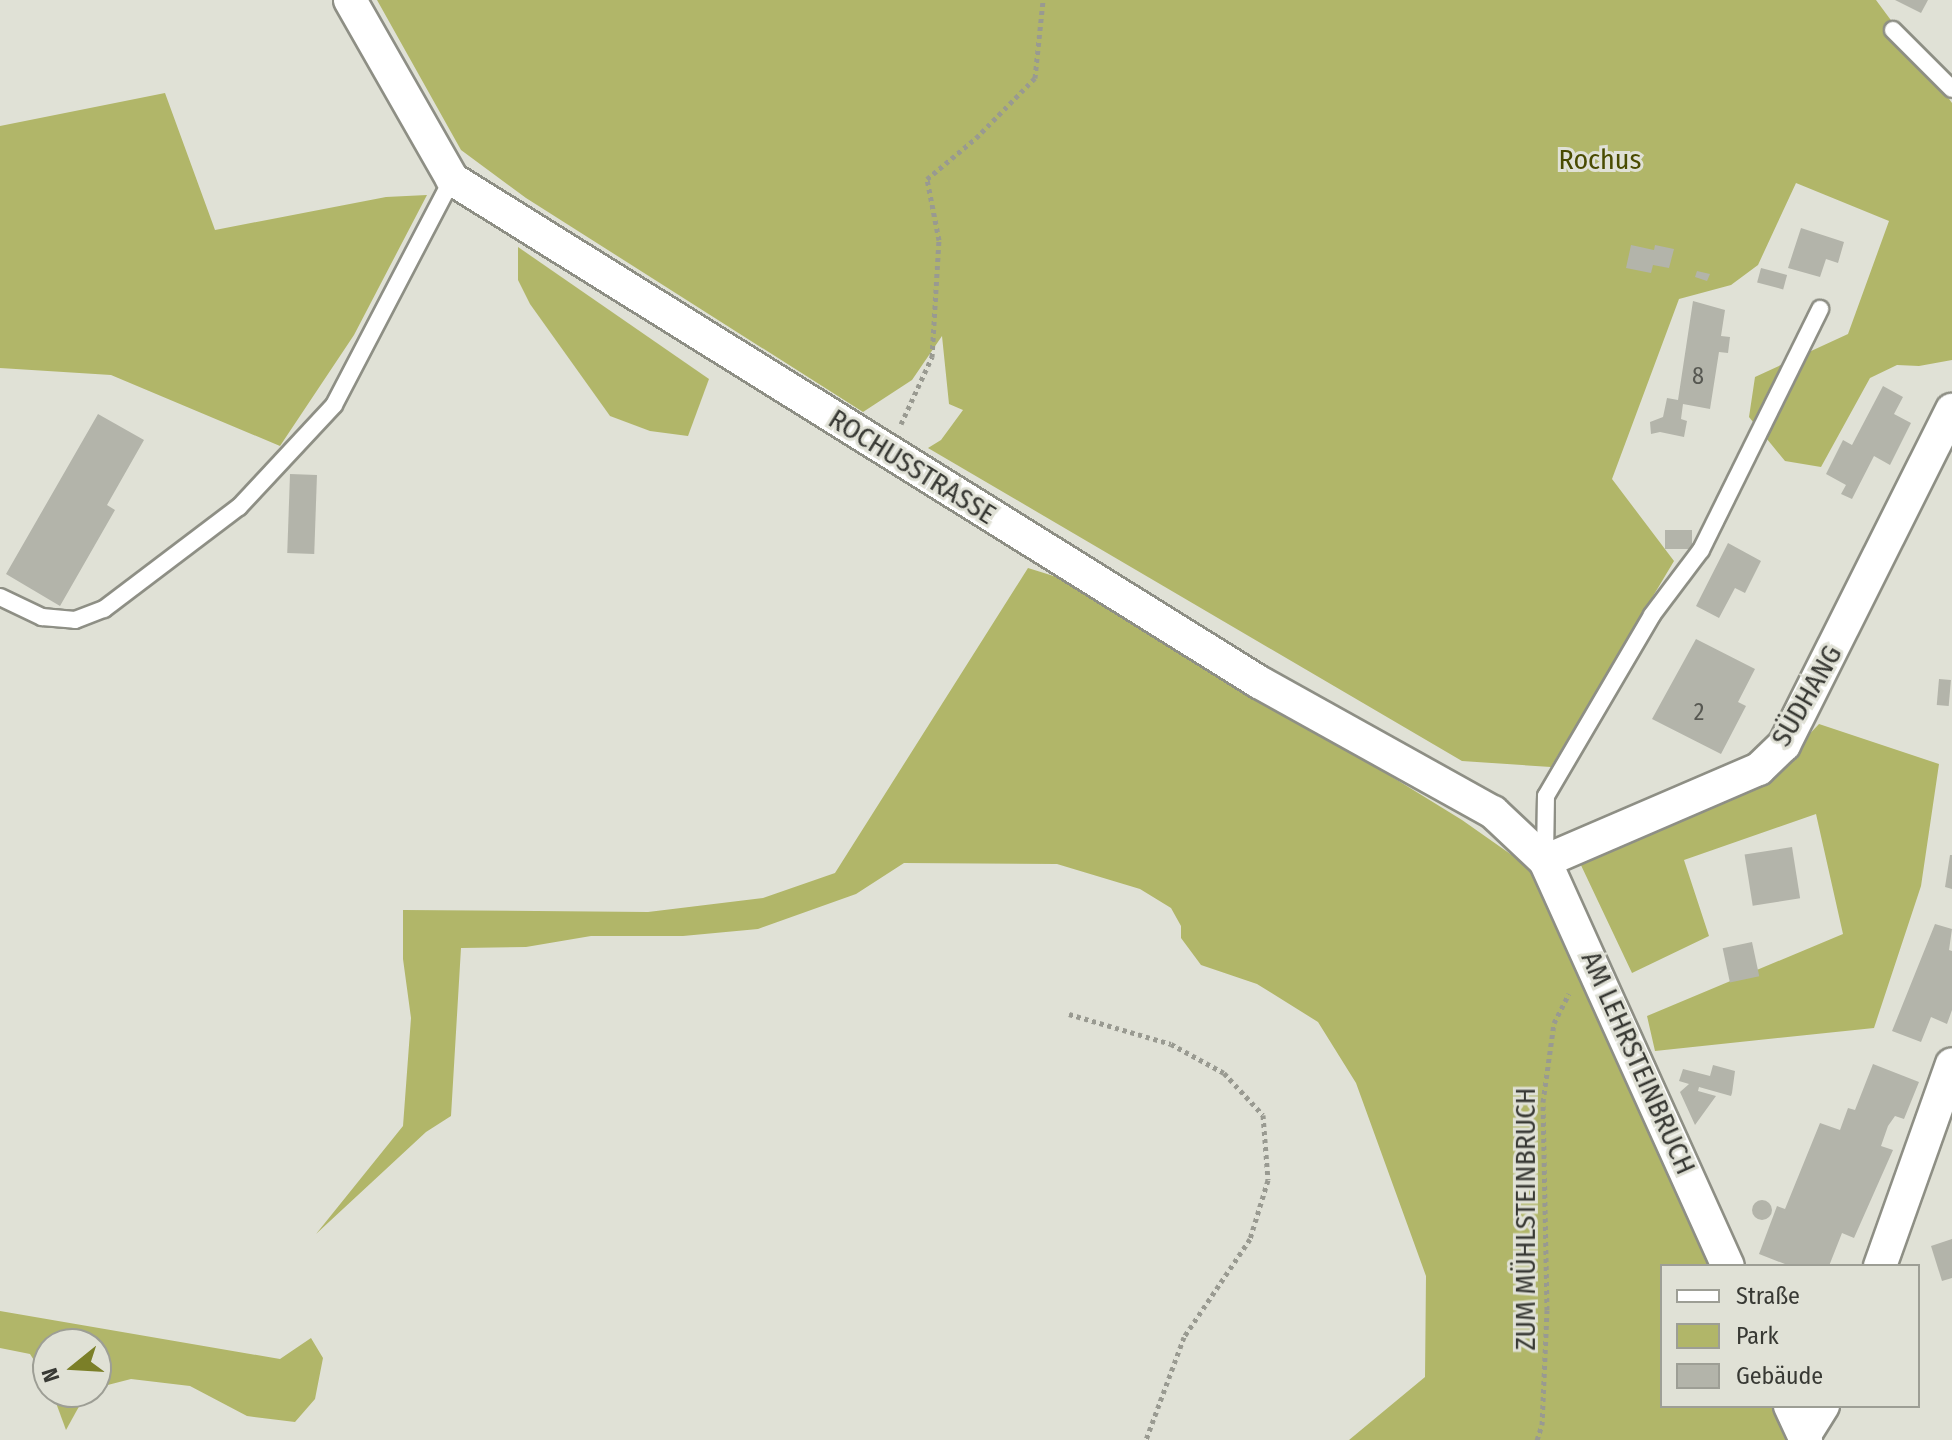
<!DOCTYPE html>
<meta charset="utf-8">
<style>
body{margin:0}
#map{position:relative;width:1952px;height:1440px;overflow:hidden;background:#e0e1d6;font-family:"Fira Sans Condensed",sans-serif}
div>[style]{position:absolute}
.green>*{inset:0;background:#b1b669}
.building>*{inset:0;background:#b3b4aa;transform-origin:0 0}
.round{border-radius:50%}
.path>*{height:5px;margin-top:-2.5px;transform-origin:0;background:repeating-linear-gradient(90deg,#999a91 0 4px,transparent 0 8px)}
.roads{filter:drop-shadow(2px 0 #8e8f85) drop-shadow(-2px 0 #8e8f85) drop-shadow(0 2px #8e8f85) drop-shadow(0 -2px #8e8f85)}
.service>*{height:16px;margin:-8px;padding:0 8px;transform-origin:8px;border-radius:8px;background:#fff}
.minor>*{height:32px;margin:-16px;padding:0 16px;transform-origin:16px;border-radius:16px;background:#fff}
span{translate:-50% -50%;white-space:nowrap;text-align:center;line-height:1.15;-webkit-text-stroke:6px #e0e1d6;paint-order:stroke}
.number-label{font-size:24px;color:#575852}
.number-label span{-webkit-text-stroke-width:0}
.park-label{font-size:28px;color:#494b00}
.street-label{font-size:28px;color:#383934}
.legend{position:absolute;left:1660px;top:1264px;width:260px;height:144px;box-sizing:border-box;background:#e0e1d6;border:2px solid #9d9e95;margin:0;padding:10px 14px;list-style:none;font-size:24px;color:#383934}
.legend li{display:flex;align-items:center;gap:16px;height:40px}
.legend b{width:40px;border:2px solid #9d9e95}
.north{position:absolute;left:32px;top:1328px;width:80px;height:80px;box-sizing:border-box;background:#e0e1d6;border:2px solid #9d9e95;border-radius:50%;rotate:252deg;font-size:22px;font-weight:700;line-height:32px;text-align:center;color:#383934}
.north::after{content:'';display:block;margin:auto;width:28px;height:36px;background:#7b7f28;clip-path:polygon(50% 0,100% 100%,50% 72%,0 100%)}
</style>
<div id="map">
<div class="green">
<i style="clip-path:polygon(377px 0,1876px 0,1952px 103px,1952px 360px,1919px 366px,1897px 365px,1870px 378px,1821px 467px,1785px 461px,1749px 417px,1755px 377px,1848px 334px,1889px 221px,1796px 183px,1758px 265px,1731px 285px,1679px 299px,1612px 479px,1674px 561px,1551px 767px,1462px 761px,928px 448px,941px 440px,963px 410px,949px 404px,942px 336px,912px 380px,863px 412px,526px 198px,461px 150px)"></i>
<i style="clip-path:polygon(165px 93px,215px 230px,386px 197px,427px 195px,354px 335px,280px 446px,111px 375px,0 368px,0 126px)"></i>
<i style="clip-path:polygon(518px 247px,709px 379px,688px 436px,650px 431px,610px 416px,530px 304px,518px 280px)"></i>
<i style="clip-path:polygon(1028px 568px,1079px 584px,1462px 820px,1529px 867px,1546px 892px,1715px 1266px,1662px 1266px,1662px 1406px,1778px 1406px,1794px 1440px,1349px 1440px,1425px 1377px,1426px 1276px,1356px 1083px,1318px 1022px,1257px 984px,1201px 965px,1181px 938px,1181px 926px,1171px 908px,1140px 889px,1057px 864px,904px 863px,856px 894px,758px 929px,683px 936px,591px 936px,526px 947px,461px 948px,451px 1116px,426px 1132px,316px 1234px,403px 1126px,411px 1018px,403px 959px,403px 910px,648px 912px,763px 898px,835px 873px)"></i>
<i style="clip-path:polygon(1819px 724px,1939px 764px,1921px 886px,1874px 1028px,1655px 1051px,1647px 1016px,1843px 934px,1816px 814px,1684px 860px,1709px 936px,1632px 973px,1579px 861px,1766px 780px)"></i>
<i style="clip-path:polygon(0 1311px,280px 1359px,311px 1338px,323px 1358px,315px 1399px,295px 1422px,247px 1416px,190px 1386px,131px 1379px,96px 1388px,96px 1344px,48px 1344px,48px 1382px,30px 1354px,0 1348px)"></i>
<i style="clip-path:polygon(52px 1392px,87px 1392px,66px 1430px)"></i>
</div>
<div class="building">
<i style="clip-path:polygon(1895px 0,1928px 0,1921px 13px)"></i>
<i style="clip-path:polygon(1801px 228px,1844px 242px,1838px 263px,1826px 259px,1820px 277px,1788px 268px)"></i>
<i style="clip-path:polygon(1631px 245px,1654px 250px,1655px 245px,1674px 249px,1669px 268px,1653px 265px,1651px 273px,1626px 268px)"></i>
<i style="left:1761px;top:268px;width:27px;height:15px;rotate:15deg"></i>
<i style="clip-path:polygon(1697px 271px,1710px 274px,1707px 281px,1695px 277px)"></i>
<i style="clip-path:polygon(1693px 301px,1725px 310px,1721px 336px,1730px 337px,1728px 353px,1719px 352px,1710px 409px,1683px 404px,1681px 419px,1687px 421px,1684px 437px,1660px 432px,1651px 434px,1650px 422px,1663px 417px,1667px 398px,1678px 400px)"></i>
<i style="clip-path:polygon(1883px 386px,1903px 397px,1894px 414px,1911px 423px,1890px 465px,1874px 456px,1852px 499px,1841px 494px,1846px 485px,1826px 474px,1843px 440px,1852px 445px)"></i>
<i style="clip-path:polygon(98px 414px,144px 440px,107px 505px,115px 510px,60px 606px,6px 574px)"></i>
<i style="left:290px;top:474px;width:27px;height:79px;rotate:2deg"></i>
<i style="left:1665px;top:530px;width:27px;height:19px"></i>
<i style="clip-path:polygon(1728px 543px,1761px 561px,1745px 593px,1735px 588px,1719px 618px,1696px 606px)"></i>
<i style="clip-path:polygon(1696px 639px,1755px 669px,1738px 702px,1746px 706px,1721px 754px,1652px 719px)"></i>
<i style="left:1939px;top:679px;width:12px;height:26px;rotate:5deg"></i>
<i style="left:1792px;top:847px;width:52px;height:48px;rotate:81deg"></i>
<i style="clip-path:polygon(1950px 855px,1952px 855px,1952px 889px,1945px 887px)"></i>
<i style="clip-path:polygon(1935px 924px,1952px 929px,1949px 950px,1952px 951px,1952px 1010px,1947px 1024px,1931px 1017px,1921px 1042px,1892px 1031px)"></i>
<i style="left:1752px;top:942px;width:35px;height:30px;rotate:78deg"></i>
<i style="clip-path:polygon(1873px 1064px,1919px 1082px,1904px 1119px,1895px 1116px,1888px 1126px,1881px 1146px,1893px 1150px,1854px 1238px,1842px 1233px,1829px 1266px,1790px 1266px,1759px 1254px,1777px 1206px,1785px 1209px,1820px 1123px,1840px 1130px,1848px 1108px,1855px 1110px)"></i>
<i style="clip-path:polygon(1713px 1065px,1735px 1071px,1732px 1093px,1731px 1096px,1699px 1087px,1698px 1091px,1716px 1096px,1695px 1125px,1680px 1092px,1689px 1084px,1679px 1081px,1683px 1069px,1710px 1076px)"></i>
<i class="round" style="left:1752px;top:1200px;width:20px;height:20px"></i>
<i style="clip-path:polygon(1952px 1239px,1952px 1278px,1942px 1281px,1931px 1246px)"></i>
</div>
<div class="path">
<i style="left:901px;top:424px;width:74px;rotate:-65.2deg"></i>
<i style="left:932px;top:357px;width:117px;rotate:-86.6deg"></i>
<i style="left:939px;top:240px;width:62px;rotate:-101.1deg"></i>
<i style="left:927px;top:179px;width:64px;rotate:-39.9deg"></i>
<i style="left:976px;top:138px;width:84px;rotate:-45.5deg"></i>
<i style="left:1035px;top:78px;width:78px;rotate:-84.1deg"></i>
<i style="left:1069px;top:1014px;width:106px;rotate:16.4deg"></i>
<i style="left:1171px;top:1044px;width:60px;rotate:28.7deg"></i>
<i style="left:1224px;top:1073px;width:57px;rotate:47.1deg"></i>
<i style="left:1263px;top:1115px;width:65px;rotate:85.6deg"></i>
<i style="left:1268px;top:1180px;width:62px;rotate:107deg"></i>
<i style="left:1250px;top:1239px;width:118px;rotate:124deg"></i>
<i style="left:1184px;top:1337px;width:110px;rotate:110.3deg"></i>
<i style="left:1537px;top:1440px;width:16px;rotate:-72deg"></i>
<i style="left:1542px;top:1425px;width:115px;rotate:-87.5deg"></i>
<i style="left:1547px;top:1310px;width:208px;rotate:-91.1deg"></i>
<i style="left:1543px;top:1102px;width:80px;rotate:-82.1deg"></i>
<i style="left:1554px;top:1023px;width:33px;rotate:-63deg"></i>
</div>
<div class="roads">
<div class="service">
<i style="left:1893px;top:30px;width:83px;rotate:45deg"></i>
<i style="left:0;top:597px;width:47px;rotate:25.5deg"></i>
<i style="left:42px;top:617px;width:33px;rotate:5deg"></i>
<i style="left:75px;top:620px;width:31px;rotate:-21deg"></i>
<i style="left:104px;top:609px;width:169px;rotate:-37.1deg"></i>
<i style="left:239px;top:507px;width:139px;rotate:-47deg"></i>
<i style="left:334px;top:405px;width:255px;rotate:-62.4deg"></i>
<i style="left:1545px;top:858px;width:62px;rotate:-89.1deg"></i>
<i style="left:1546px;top:796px;width:210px;rotate:-59.6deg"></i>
<i style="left:1652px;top:615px;width:81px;rotate:-53deg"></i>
<i style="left:1701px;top:550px;width:269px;rotate:-63.7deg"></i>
</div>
<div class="minor">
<i style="left:350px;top:0;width:206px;rotate:60.3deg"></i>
<i style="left:452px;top:179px;width:951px;rotate:31.94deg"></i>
<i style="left:1259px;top:682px;width:268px;rotate:29.1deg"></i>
<i style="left:1493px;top:812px;width:71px;rotate:43.3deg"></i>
<i style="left:1545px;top:861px;width:444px;rotate:65.7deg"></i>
<i style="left:1545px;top:861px;width:233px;rotate:-23.3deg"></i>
<i style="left:1759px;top:769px;width:35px;rotate:-44deg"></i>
<i style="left:1784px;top:745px;width:375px;rotate:-63.4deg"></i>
<i style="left:1880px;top:1266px;width:214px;rotate:-70.4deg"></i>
<i style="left:1790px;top:1406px;width:38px;rotate:65deg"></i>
<i style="left:1804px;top:1436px;width:36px;rotate:-58deg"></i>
</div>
</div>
<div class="number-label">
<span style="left:1698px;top:377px">8</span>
<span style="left:1699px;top:713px">2</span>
</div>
<div class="park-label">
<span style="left:1600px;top:160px">Rochus</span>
</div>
<div class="street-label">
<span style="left:912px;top:467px;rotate:32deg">ROCHUSSTRASSE</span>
<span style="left:1807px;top:696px;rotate:-60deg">SÜDHANG</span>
<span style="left:1638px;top:1063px;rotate:66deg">AM LEHRSTEINBRUCH</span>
<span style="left:1526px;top:1219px;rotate:-90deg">ZUM MÜHLSTEINBRUCH</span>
</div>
<ul class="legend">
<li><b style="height:10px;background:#fff"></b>Straße</li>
<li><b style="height:22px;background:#b1b669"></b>Park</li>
<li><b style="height:22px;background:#b3b4aa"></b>Gebäude</li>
</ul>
<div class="north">N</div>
</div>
